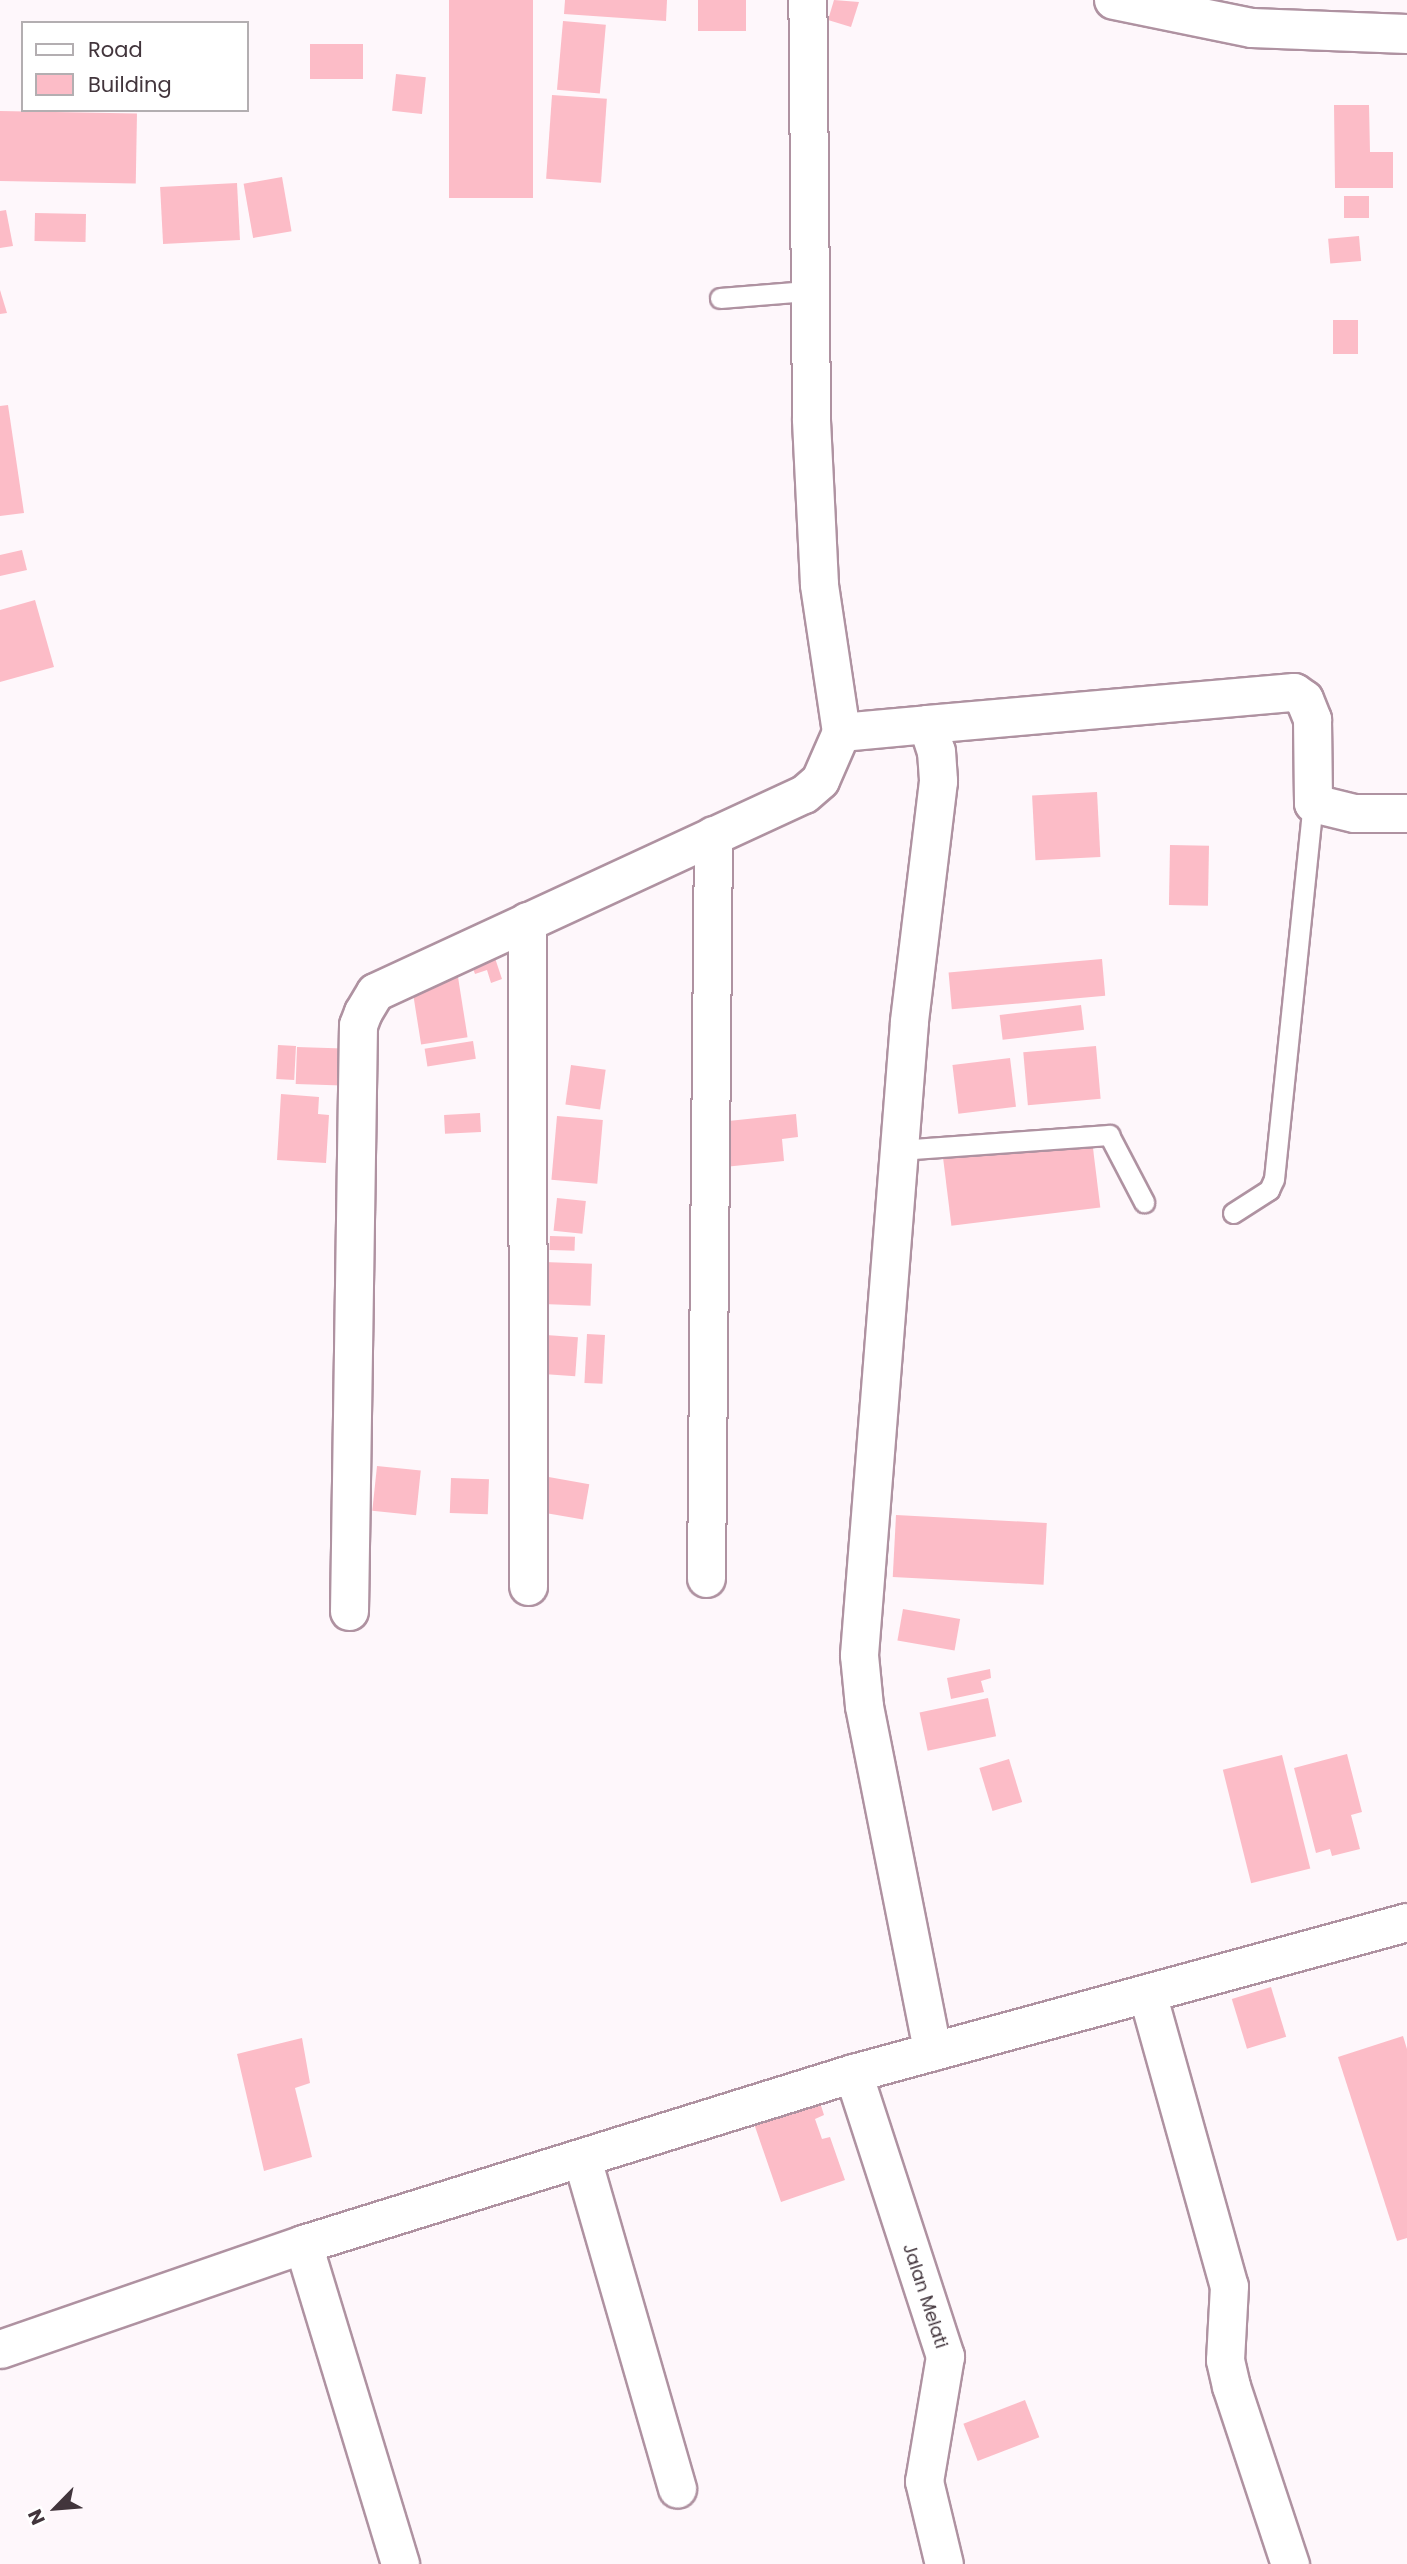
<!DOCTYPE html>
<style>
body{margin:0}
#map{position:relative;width:1407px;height:2564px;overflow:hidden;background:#fef7fb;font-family:Poppins,sans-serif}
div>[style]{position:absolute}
.building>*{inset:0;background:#fcbcc7;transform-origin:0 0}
.roads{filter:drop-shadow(2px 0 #af92a1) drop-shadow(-2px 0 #af92a1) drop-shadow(0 2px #af92a1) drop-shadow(0 -2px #af92a1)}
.lane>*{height:19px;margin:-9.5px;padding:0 9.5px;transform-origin:9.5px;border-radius:9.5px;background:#fff}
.street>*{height:37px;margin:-18.5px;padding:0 18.5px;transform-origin:18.5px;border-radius:18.5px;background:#fff}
.primary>*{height:38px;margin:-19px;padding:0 19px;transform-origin:19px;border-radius:19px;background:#fff}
span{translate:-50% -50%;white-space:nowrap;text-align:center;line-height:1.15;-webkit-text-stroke:5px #fff;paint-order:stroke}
.street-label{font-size:18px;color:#42353c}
.legend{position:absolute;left:21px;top:21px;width:228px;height:91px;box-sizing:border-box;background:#fff;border:2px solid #b3aeb1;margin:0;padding:9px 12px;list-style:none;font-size:21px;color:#42353c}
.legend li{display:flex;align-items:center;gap:14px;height:35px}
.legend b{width:35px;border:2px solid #b3aeb1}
.north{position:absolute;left:21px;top:2473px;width:70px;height:70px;-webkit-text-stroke:5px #fff;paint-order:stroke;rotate:245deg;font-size:19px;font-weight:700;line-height:28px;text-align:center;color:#42353c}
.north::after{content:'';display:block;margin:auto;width:24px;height:32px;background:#42353c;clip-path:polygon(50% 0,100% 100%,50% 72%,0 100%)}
</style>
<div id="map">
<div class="building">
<i style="left:449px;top:0;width:84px;height:198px"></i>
<i style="clip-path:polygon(565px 0,667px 0,666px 21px,564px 14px)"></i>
<i style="left:698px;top:0;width:48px;height:31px"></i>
<i style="clip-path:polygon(834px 0,859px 2px,851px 27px,828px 20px)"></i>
<i style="left:563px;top:21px;width:43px;height:69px;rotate:5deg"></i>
<i style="left:310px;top:44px;width:53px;height:35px"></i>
<i style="left:396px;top:74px;width:30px;height:37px;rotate:6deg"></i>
<i style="left:552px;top:95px;width:55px;height:84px;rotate:4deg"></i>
<i style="clip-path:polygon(1334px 105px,1369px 105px,1370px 152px,1393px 152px,1393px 188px,1335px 188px)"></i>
<i style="left:0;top:111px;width:137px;height:70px;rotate:1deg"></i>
<i style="left:282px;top:177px;width:55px;height:39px;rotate:80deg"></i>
<i style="left:237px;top:183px;width:57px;height:77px;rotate:87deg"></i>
<i style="left:1344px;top:196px;width:25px;height:22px"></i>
<i style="clip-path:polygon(6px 210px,13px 246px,0 248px,0 211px)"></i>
<i style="left:35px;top:213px;width:51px;height:28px;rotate:1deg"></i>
<i style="left:1359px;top:236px;width:25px;height:31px;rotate:85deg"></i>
<i style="clip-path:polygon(0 290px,7px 313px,0 314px)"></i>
<i style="left:1333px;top:320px;width:25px;height:34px"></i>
<i style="clip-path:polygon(8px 405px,24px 513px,0 516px,0 406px)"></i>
<i style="clip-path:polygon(22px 550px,27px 570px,0 576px,0 555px)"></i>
<i style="clip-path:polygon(35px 600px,54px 667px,0 682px,0 610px)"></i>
<i style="left:1097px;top:792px;width:65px;height:65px;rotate:87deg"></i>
<i style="left:1170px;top:845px;width:39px;height:60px;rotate:1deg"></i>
<i style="clip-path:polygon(494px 955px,502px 979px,491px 983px,487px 970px,475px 974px,471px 963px)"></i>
<i style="left:1102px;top:959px;width:37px;height:154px;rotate:85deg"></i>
<i style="left:458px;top:977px;width:61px;height:47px;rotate:81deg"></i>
<i style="left:1081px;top:1005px;width:25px;height:82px;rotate:83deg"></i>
<i style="left:473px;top:1041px;width:18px;height:49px;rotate:81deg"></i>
<i style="left:278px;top:1045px;width:18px;height:34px;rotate:3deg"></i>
<i style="left:1096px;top:1046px;width:53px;height:73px;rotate:85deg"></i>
<i style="left:297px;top:1047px;width:46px;height:37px;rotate:2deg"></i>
<i style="left:1010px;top:1058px;width:49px;height:58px;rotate:83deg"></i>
<i style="left:571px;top:1065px;width:35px;height:40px;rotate:8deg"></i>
<i style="clip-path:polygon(281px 1094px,319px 1097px,318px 1114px,329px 1115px,326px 1163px,277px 1160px)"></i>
<i style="left:480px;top:1113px;width:19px;height:36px;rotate:87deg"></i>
<i style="clip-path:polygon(796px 1114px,798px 1137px,782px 1139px,784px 1161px,724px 1167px,719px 1122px)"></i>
<i style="left:557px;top:1116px;width:46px;height:64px;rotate:5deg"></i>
<i style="left:1092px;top:1140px;width:68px;height:150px;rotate:83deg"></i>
<i style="left:557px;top:1198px;width:29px;height:33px;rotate:6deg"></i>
<i style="left:550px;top:1236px;width:25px;height:14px;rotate:2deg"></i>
<i style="left:544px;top:1262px;width:48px;height:42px;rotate:2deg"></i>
<i style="left:587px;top:1334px;width:18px;height:49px;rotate:3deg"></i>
<i style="left:546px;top:1335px;width:32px;height:39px;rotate:4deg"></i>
<i style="left:377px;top:1466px;width:44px;height:45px;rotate:6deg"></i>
<i style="left:543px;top:1476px;width:47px;height:36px;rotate:10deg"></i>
<i style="left:451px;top:1478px;width:38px;height:35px;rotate:2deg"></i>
<i style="left:896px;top:1515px;width:151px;height:62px;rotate:3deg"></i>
<i style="left:903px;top:1609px;width:58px;height:32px;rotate:10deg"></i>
<i style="clip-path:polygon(990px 1669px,991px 1678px,981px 1681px,984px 1692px,951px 1699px,947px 1678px)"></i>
<i style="left:988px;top:1698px;width:39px;height:70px;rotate:78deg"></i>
<i style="clip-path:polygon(1347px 1754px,1362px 1812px,1351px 1815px,1360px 1849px,1332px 1856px,1330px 1849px,1316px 1853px,1294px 1768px)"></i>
<i style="left:1282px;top:1755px;width:117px;height:61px;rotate:76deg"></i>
<i style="left:1009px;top:1759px;width:45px;height:31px;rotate:73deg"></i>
<i style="left:1271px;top:1987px;width:52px;height:41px;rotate:73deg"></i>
<i style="clip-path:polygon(1403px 2036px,1407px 2049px,1407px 2238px,1397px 2241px,1338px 2057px)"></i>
<i style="clip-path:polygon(302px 2038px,310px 2083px,295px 2088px,312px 2157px,264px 2171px,237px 2054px)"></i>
<i style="clip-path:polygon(816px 2090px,824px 2115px,815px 2119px,822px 2139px,830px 2137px,845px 2180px,781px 2202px,750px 2112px)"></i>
<i style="left:1025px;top:2400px;width:40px;height:66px;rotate:69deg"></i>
</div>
<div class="roads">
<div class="lane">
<i style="left:720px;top:298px;width:87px;rotate:-4.6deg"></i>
<i style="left:898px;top:1150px;width:212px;rotate:-4.1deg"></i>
<i style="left:1109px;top:1135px;width:76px;rotate:62.4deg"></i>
<i style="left:1233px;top:1213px;width:43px;rotate:-32.6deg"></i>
<i style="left:1269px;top:1190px;width:12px;rotate:-66deg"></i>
<i style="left:1274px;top:1179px;width:378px;rotate:-84.1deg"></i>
</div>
<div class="street">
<i style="left:927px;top:724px;width:368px;rotate:-5deg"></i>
<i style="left:1294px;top:692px;width:12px;rotate:35deg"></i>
<i style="left:1304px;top:699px;width:22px;rotate:68deg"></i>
<i style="left:1312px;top:719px;width:84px;rotate:89.3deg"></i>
<i style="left:1313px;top:803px;width:42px;rotate:13.7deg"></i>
<i style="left:1354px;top:813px;width:53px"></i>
<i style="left:841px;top:732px;width:86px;rotate:-5.3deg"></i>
<i style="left:927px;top:724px;width:28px;rotate:72deg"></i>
<i style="left:936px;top:751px;width:30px;rotate:86deg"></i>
<i style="left:938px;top:781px;width:243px;rotate:96.9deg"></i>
<i style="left:909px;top:1022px;width:635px;rotate:94.52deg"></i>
<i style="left:859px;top:1655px;width:51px;rotate:84.4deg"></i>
<i style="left:864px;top:1706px;width:352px;rotate:78.8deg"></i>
<i style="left:527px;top:921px;width:665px;rotate:89.91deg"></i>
<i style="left:706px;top:1578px;width:743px;rotate:-89.46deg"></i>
<i style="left:349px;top:1611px;width:586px;rotate:-89.12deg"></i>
<i style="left:358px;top:1025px;width:14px;rotate:-69deg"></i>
<i style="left:363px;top:1012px;width:23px;rotate:-59deg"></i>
<i style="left:375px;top:992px;width:472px;rotate:-24.8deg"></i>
<i style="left:804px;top:794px;width:21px;rotate:-41deg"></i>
<i style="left:820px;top:780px;width:52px;rotate:-66.4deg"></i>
<i style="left:841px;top:732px;width:150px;rotate:-98.5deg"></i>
<i style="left:819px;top:584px;width:166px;rotate:-92.8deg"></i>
<i style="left:811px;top:418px;width:418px;rotate:-90.5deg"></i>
<i style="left:1147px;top:1993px;width:304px;rotate:74.4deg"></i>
<i style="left:1229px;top:2286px;width:74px;rotate:93.1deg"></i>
<i style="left:1225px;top:2360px;width:27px;rotate:77deg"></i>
<i style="left:1231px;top:2386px;width:188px;rotate:71.7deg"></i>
<i style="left:853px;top:2073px;width:298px;rotate:72deg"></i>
<i style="left:945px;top:2356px;width:127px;rotate:99.5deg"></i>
<i style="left:924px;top:2481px;width:85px;rotate:76.5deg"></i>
<i style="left:582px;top:2159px;width:343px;rotate:73.9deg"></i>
<i style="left:303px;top:2244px;width:334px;rotate:73.1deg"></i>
<i style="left:0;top:2349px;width:321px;rotate:-19.1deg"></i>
<i style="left:303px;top:2244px;width:576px;rotate:-17.27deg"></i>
<i style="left:853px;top:2073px;width:574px;rotate:-15.25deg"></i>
</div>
<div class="primary">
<i style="left:1114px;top:0;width:141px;rotate:11.5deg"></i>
<i style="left:1252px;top:28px;width:155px;rotate:2.2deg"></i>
</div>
</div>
<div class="street-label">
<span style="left:925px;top:2296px;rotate:72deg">Jalan Melati</span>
</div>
<ul class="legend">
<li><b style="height:9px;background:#fff"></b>Road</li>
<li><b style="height:19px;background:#fcbcc7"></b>Building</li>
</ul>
<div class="north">N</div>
</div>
